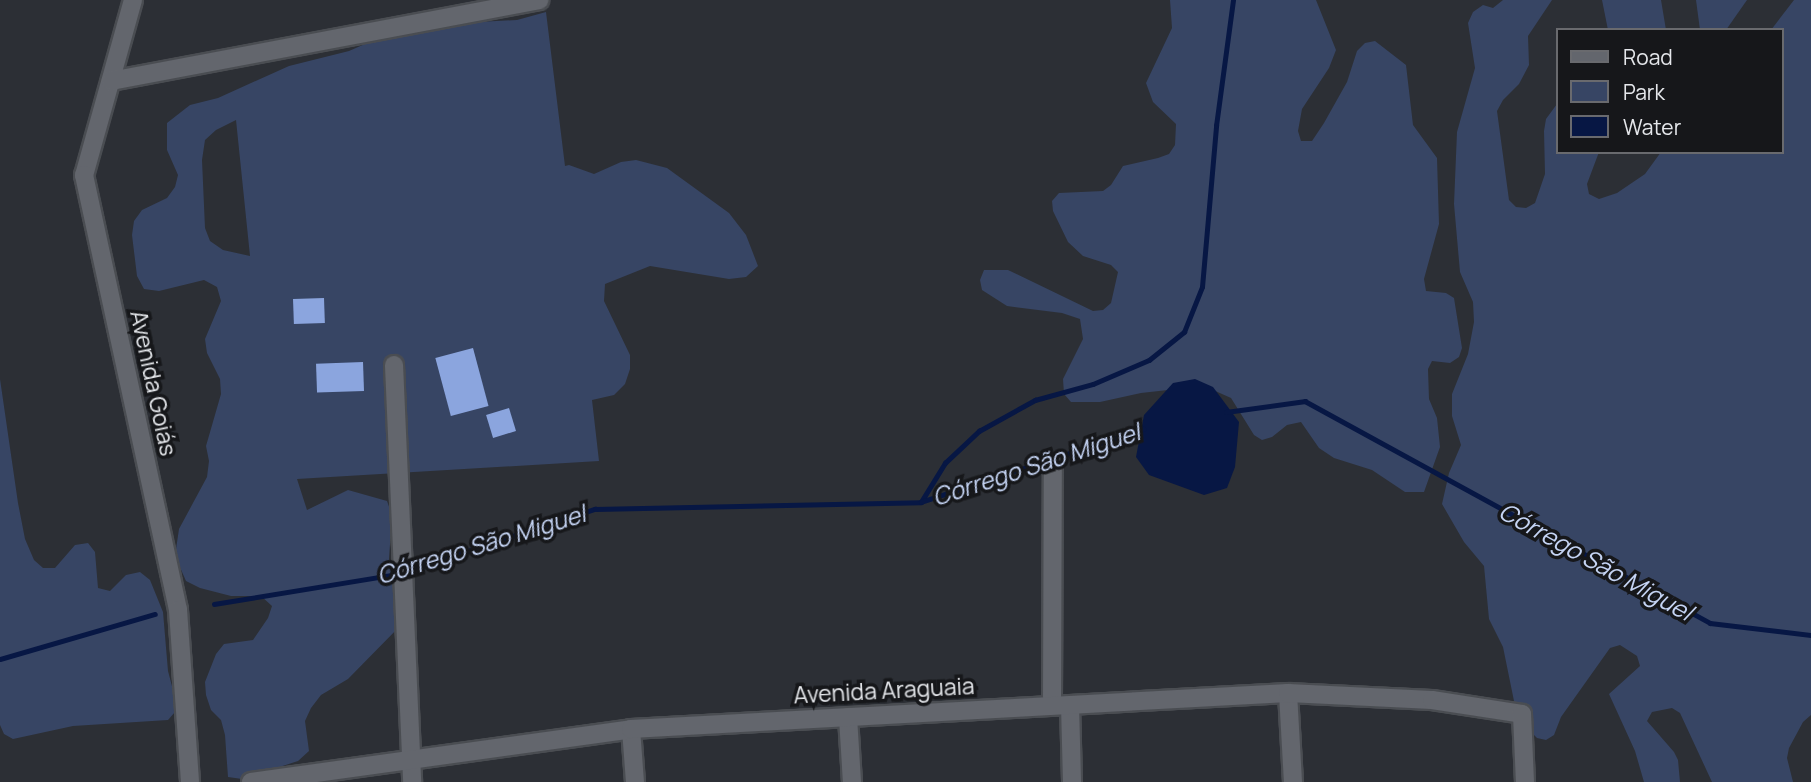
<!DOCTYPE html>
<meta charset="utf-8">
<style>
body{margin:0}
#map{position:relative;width:1811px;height:782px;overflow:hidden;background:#2c2f35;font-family:Manrope,sans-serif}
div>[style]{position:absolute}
.green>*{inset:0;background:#374564}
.water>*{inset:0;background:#071744}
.stream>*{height:4.5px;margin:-2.25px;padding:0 2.25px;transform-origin:2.25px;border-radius:2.25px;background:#071744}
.building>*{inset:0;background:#8ba5de;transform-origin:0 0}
.roads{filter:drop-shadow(2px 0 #4a4d52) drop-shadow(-2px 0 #4a4d52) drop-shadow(0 2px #4a4d52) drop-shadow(0 -2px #4a4d52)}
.minor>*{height:18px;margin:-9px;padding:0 9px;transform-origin:9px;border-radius:9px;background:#63666d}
span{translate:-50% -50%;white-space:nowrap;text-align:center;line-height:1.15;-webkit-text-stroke:7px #16171a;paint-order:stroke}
.street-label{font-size:23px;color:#e5e7eb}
.water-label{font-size:24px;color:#c5d4f4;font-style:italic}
.legend{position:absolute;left:1556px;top:28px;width:228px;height:126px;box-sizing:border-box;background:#16171a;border:2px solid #696a6e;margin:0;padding:9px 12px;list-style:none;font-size:21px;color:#e5e7eb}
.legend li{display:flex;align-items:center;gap:14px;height:35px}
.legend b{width:35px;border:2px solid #696a6e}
</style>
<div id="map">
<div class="green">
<i style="clip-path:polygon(1170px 0,1316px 0,1336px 50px,1329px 68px,1302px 109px,1298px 131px,1301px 141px,1312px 141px,1324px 123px,1347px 82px,1357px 51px,1365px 43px,1375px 41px,1406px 65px,1413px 125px,1437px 158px,1439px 224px,1424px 279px,1426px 291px,1446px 293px,1454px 298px,1462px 348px,1459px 357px,1450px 363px,1432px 361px,1428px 369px,1429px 399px,1437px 418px,1440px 447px,1424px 492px,1405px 492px,1372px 470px,1334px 458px,1319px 448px,1301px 422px,1287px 425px,1272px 437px,1262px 440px,1254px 435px,1231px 398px,1204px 386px,1141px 393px,1100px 402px,1071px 402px,1064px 394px,1063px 379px,1083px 339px,1080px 319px,1062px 313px,1007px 306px,982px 290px,980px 280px,984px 270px,1008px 270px,1093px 311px,1103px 310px,1111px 303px,1118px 272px,1111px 265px,1083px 256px,1068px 242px,1053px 211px,1052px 201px,1059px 193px,1103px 191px,1111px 185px,1123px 166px,1158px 158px,1169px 154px,1175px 145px,1176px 124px,1153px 102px,1146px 83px,1172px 28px)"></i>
<i style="clip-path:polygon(1503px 0,1552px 0,1528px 36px,1529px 65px,1519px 84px,1503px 100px,1497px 111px,1509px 200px,1516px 207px,1526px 208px,1535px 203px,1545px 174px,1544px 131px,1546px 119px,1557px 104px,1557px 152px,1599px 152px,1587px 184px,1589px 194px,1599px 199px,1617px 193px,1645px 174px,1661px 152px,1781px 152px,1781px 30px,1771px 30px,1794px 0,1811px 0,1811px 715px,1803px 722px,1789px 748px,1787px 758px,1793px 782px,1712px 782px,1680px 713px,1672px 708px,1652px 712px,1647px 721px,1674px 752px,1678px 760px,1680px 782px,1644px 782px,1635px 751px,1609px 694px,1640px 666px,1637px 656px,1620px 645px,1610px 648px,1561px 717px,1554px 735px,1546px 740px,1537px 738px,1529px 730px,1514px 701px,1503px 647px,1489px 619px,1484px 566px,1464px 542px,1442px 504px,1449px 473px,1461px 445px,1452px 416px,1452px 394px,1468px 354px,1474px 322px,1473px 302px,1460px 272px,1454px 204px,1457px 132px,1475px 68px,1468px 23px,1473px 12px,1483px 5px,1493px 8px)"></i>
<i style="clip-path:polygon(1602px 0,1661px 0,1666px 30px,1608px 30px)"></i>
<i style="clip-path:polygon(1696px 0,1747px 0,1726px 30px,1700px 30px)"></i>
<i style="clip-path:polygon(evenodd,546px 12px,565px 166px,569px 165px,594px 174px,621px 162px,636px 160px,667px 168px,729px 213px,746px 235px,758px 266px,746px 277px,729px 279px,650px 266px,605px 284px,604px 301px,630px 355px,630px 369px,625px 384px,614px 395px,592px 400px,599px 461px,297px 479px,307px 510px,348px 490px,387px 501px,392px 515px,389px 559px,405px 592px,403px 623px,348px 679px,321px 695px,311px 708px,305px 721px,309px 751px,298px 761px,242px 779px,228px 777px,225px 735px,221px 720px,211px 710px,206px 695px,205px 682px,216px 654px,224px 644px,253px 640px,268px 618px,272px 606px,261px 596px,231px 596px,200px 588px,186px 581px,175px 556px,179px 529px,207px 477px,209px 461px,206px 446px,221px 394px,220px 379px,207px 353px,205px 339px,221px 301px,217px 287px,204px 280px,159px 291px,144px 289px,137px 276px,132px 235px,134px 221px,142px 210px,167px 198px,175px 187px,178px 175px,167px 150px,167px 123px,190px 105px,218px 98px,289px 66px,349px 51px,374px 40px,460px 23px,517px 20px,546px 12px,236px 120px,250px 256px,223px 250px,210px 241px,205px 228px,202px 160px,205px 140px,216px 130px,236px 120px)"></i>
<i style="clip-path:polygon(0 379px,18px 503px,25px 539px,34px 560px,43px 568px,55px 568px,75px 545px,88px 543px,95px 552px,98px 588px,110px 591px,126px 575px,140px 572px,150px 580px,163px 612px,168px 671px,177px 705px,175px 712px,168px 720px,73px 726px,13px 739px,4px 734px,0 725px)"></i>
</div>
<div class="water">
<i style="clip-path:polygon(1195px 379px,1213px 387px,1239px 422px,1235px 467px,1227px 488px,1204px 495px,1149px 475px,1136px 457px,1144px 415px,1173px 383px)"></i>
</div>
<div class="stream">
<i style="left:1226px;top:412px;width:80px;rotate:-7.9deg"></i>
<i style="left:1305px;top:401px;width:462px;rotate:28.7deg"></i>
<i style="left:1710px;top:623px;width:102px;rotate:6.8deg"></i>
<i style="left:921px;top:502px;width:46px;rotate:-58.4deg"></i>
<i style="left:945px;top:463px;width:47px;rotate:-43.3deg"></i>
<i style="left:979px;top:431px;width:64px;rotate:-29deg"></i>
<i style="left:1035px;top:400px;width:60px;rotate:-15.4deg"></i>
<i style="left:1093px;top:384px;width:61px;rotate:-23.2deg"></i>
<i style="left:1149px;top:360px;width:45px;rotate:-38.7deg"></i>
<i style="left:1184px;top:332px;width:48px;rotate:-68.2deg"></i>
<i style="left:1202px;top:287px;width:162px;rotate:-85deg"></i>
<i style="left:1216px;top:126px;width:127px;rotate:-82.3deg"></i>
<i style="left:407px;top:571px;width:198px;rotate:-18.3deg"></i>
<i style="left:595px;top:509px;width:326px;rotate:-1.2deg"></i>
<i style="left:921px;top:502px;width:234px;rotate:-18.2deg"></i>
<i style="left:214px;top:604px;width:186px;rotate:-9.3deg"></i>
<i style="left:0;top:659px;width:161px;rotate:-16.2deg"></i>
</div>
<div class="building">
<i style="left:324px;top:298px;width:25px;height:31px;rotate:88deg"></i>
<i style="left:473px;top:348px;width:60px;height:39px;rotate:75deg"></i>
<i style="left:363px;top:362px;width:29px;height:47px;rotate:88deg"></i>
<i style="left:509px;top:408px;width:24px;height:24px;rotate:73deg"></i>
</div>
<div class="roads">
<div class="minor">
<i style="left:133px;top:0;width:182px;rotate:105.6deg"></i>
<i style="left:84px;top:175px;width:445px;rotate:77.8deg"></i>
<i style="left:178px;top:610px;width:172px;rotate:86deg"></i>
<i style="left:111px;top:81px;width:436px;rotate:-10.7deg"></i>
<i style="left:394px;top:365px;width:417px;rotate:87.5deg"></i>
<i style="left:1288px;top:693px;width:89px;rotate:86.8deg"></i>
<i style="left:1052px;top:705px;width:239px;rotate:-89.8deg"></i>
<i style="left:1070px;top:705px;width:77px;rotate:88.5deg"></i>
<i style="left:848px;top:717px;width:65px;rotate:86.5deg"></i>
<i style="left:631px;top:729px;width:53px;rotate:85.7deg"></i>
<i style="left:251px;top:782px;width:384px;rotate:-7.9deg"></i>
<i style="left:631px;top:729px;width:658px;rotate:-3.14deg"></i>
<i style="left:1288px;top:693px;width:144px;rotate:2.8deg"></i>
<i style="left:1432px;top:700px;width:91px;rotate:8.8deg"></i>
<i style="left:1522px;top:714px;width:68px;rotate:87.5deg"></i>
</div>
</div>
<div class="street-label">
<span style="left:154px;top:383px;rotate:78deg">Avenida Goiás</span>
<span style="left:884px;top:690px;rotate:-3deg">Avenida Araguaia</span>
</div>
<div class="water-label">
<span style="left:1036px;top:464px;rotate:-18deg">Córrego São Miguel</span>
<span style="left:481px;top:544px;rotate:-17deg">Córrego São Miguel</span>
<span style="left:1596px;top:561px;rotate:29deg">Córrego São Miguel</span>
</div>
<ul class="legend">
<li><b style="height:9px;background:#63666d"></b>Road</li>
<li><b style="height:19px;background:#374564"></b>Park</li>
<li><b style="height:19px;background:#071744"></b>Water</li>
</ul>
</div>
